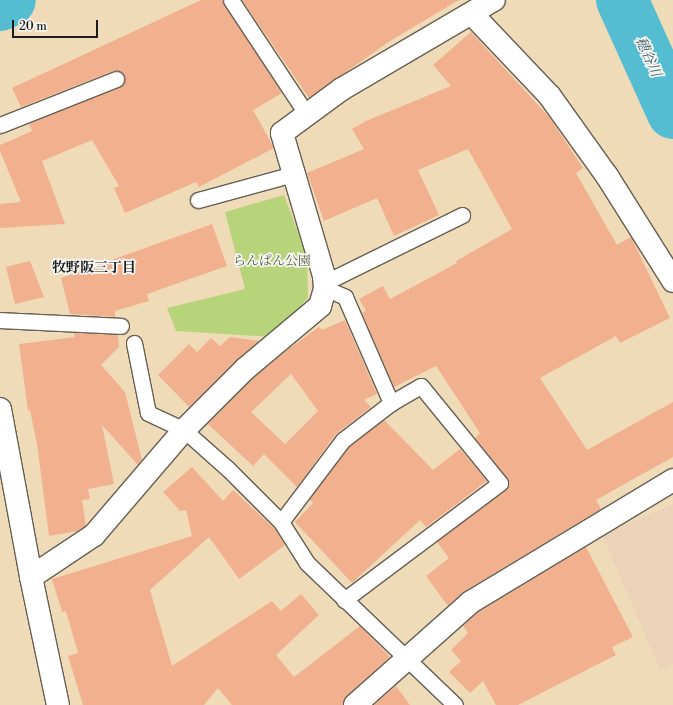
<!DOCTYPE html>
<meta charset="utf-8">
<style>
body{margin:0}
#map{position:relative;width:673px;height:705px;overflow:hidden;background:#f0dbb9;font-family:"Libre Bodoni","Noto Serif JP",serif}
div>[style]{position:absolute}
.built>*{inset:0;background:#ebd2b8}
.green>*{inset:0;background:#b7d47a}
.river>*{height:52px;margin:-26px;padding:0 26px;transform-origin:26px;border-radius:26px;background:#55bdd2}
.building>*{inset:0;background:#f1b18e}
.roads{filter:drop-shadow(1px 0 #665f53) drop-shadow(-1px 0 #665f53) drop-shadow(0 1px #665f53) drop-shadow(0 -1px #665f53)}
.lane>*{height:15px;margin:-7.5px;padding:0 7.5px;transform-origin:7.5px;border-radius:7.5px;background:#fff}
.street>*{height:22px;margin:-11px;padding:0 11px;transform-origin:11px;border-radius:11px;background:#fff}
span{translate:-50% -50%;white-space:nowrap;text-align:center;line-height:1.15;-webkit-text-stroke:3.5px #f6f6f2;paint-order:stroke}
.park-label{font-size:13px;color:#525c3d}
.water-label{font-size:14px;color:#335c65;font-style:italic}
.neighbourhood-label{font-size:14px;color:#1c1c1c;font-weight:700}
.scale{position:absolute;left:12px;top:20px;width:86px;height:18px;box-sizing:border-box;border:2px solid #1c1c1c;border-top:0;padding-left:5px;font-size:12px;line-height:14px;white-space:nowrap;color:#1c1c1c;-webkit-text-stroke:3px #f6f6f2;paint-order:stroke}
</style>
<div id="map">
<div class="built">
<i style="clip-path:polygon(673px 504px,673px 664px,660px 670px,602px 535px)"></i>
</div>
<div class="green">
<i style="clip-path:polygon(284px 195px,307px 256px,308px 298px,273px 337px,176px 331px,167px 308px,245px 289px,225px 212px)"></i>
</div>
<div class="river">
<i style="left:622px;top:0;width:124px;rotate:65.7deg"></i>
<i style="left:0;top:5px;width:11px;rotate:-27deg"></i>
</div>
<div class="building">
<i style="clip-path:polygon(201px 0,222px 0,282px 93px,253px 110px,274px 148px,199px 187px,196px 182px,125px 213px,114px 188px,119px 186px,92px 140px,42px 161px,65px 224px,0 228px,0 204px,21px 202px,0 151px,0 145px,32px 131px,29px 123px,119px 87px,125px 80px,121px 72px,113px 71px,21px 107px,12px 88px)"></i>
<i style="clip-path:polygon(242px 0,459px 0,390px 41px,309px 98px)"></i>
<i style="clip-path:polygon(471px 32px,550px 118px,583px 168px,576px 173px,617px 245px,631px 237px,633px 241px,670px 318px,620px 343px,616px 336px,540px 378px,587px 450px,673px 402px,673px 457px,596px 500px,601px 509px,465px 591px,448px 606px,426px 576px,449px 558px,437px 542px,505px 490px,509px 481px,475px 438px,480px 433px,436px 366px,394px 387px,362px 313px,366px 311px,359px 299px,383px 286px,390px 299px,457px 263px,456px 261px,512px 229px,468px 149px,418px 170px,439px 215px,394px 236px,377px 198px,324px 221px,307px 173px,364px 149px,352px 129px,366px 121px,451px 86px,433px 65px)"></i>
<i style="clip-path:polygon(212px 224px,227px 266px,147px 294px,149px 301px,115px 311px,115px 317px,70px 314px,61px 278px)"></i>
<i style="clip-path:polygon(30px 261px,44px 297px,15px 304px,6px 267px)"></i>
<i style="clip-path:polygon(evenodd,345px 320px,377px 394px,364px 400px,371px 407px,336px 434px,297px 487px,264px 454px,253px 466px,208px 424px,253px 378px,286px 351px,319px 327px,322px 330px,345px 320px,291px 374px,318px 411px,285px 444px,251px 412px,291px 374px)"></i>
<i style="clip-path:polygon(74px 333px,118px 335px,119px 347px,101px 365px,125px 392px,142px 460px,138px 465px,102px 425px,114px 484px,88px 489px,90px 499px,82px 500px,86px 526px,78px 531px,49px 536px,37px 444px,30px 410px,28px 411px,19px 344px,75px 337px)"></i>
<i style="clip-path:polygon(230px 337px,259px 341px,189px 407px,158px 375px,189px 344px,197px 352px,211px 338px,220px 346px)"></i>
<i style="clip-path:polygon(384px 420px,433px 470px,460px 449px,487px 481px,426px 527px,420px 520px,352px 583px,295px 522px,313px 503px,309px 499px,349px 446px)"></i>
<i style="clip-path:polygon(192px 467px,223px 501px,233px 490px,275px 529px,285px 545px,239px 579px,209px 537px,150px 590px,172px 666px,272px 601px,281px 611px,301px 594px,319px 615px,276px 655px,294px 677px,360px 626px,390px 657px,347px 696px,343px 705px,232px 705px,218px 688px,204px 705px,83px 705px,68px 656px,78px 653px,66px 611px,62px 612px,52px 579px,192px 536px,186px 510px,180px 511px,163px 492px)"></i>
<i style="clip-path:polygon(586px 547px,633px 637px,612px 647px,616px 655px,518px 705px,496px 705px,483px 681px,470px 693px,449px 672px,461px 661px,451px 650px,468px 633px,463px 626px,478px 612px)"></i>
<i style="clip-path:polygon(396px 686px,410px 705px,374px 705px)"></i>
</div>
<div class="roads">
<div class="lane">
<i style="left:231px;top:0;width:138px;rotate:56.5deg"></i>
<i style="left:0;top:125px;width:125px;rotate:-21.6deg"></i>
<i style="left:198px;top:200px;width:99px;rotate:-15.2deg"></i>
<i style="left:324px;top:283px;width:154px;rotate:-26.2deg"></i>
<i style="left:325px;top:288px;width:22px;rotate:24deg"></i>
<i style="left:345px;top:297px;width:116px;rotate:66.5deg"></i>
<i style="left:0;top:320px;width:121px;rotate:2.8deg"></i>
<i style="left:134px;top:343px;width:71px;rotate:78.7deg"></i>
<i style="left:148px;top:413px;width:40px;rotate:25deg"></i>
<i style="left:184px;top:430px;width:59px;rotate:41.6deg"></i>
<i style="left:228px;top:469px;width:75px;rotate:45deg"></i>
<i style="left:281px;top:522px;width:49px;rotate:57.6deg"></i>
<i style="left:307px;top:563px;width:205px;rotate:43.8deg"></i>
<i style="left:281px;top:522px;width:103px;rotate:-52.9deg"></i>
<i style="left:343px;top:440px;width:61px;rotate:-37.6deg"></i>
<i style="left:391px;top:403px;width:34px;rotate:-30deg"></i>
<i style="left:421px;top:386px;width:125px;rotate:50.8deg"></i>
<i style="left:500px;top:483px;width:195px;rotate:143.1deg"></i>
</div>
<div class="street">
<i style="left:472px;top:14px;width:112px;rotate:46.5deg"></i>
<i style="left:549px;top:95px;width:100px;rotate:54.4deg"></i>
<i style="left:607px;top:176px;width:124px;rotate:57.8deg"></i>
<i style="left:0;top:409px;width:171px;rotate:79.5deg"></i>
<i style="left:31px;top:577px;width:131px;rotate:78.1deg"></i>
<i style="left:31px;top:577px;width:76px;rotate:-33.7deg"></i>
<i style="left:94px;top:535px;width:138px;rotate:-49.4deg"></i>
<i style="left:184px;top:430px;width:86px;rotate:-45deg"></i>
<i style="left:245px;top:369px;width:98px;rotate:-40deg"></i>
<i style="left:320px;top:306px;width:19px;rotate:-74deg"></i>
<i style="left:325px;top:288px;width:12px;rotate:-95deg"></i>
<i style="left:324px;top:276px;width:149px;rotate:-106.4deg"></i>
<i style="left:282px;top:133px;width:74px;rotate:-36.3deg"></i>
<i style="left:342px;top:89px;width:176px;rotate:-30.4deg"></i>
<i style="left:355px;top:705px;width:155px;rotate:-41.6deg"></i>
<i style="left:471px;top:602px;width:236px;rotate:-31.1deg"></i>
</div>
</div>
<div class="park-label">
<span style="left:272px;top:261px">らんぱん公園</span>
</div>
<div class="water-label">
<span style="left:648px;top:57px;rotate:66deg">穂谷川</span>
</div>
<div class="neighbourhood-label">
<span style="left:94px;top:268px">牧野阪三丁目</span>
</div>
<div class="scale">20 m</div>
</div>
